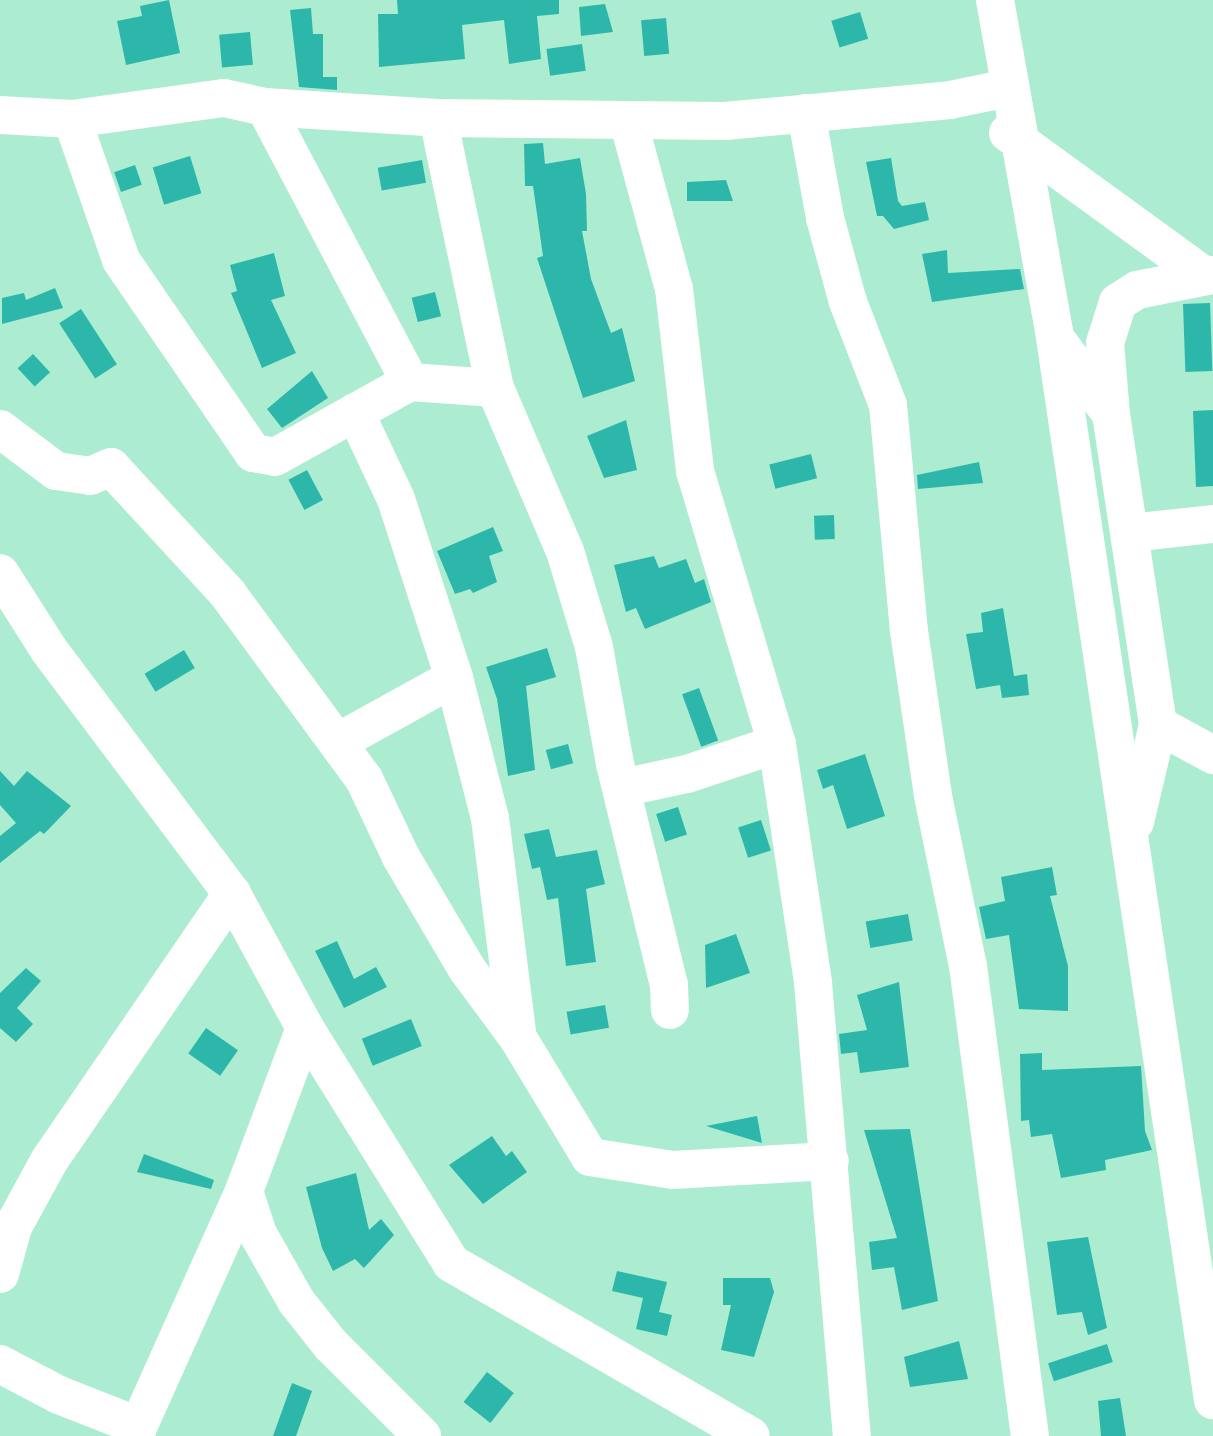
<!DOCTYPE html>
<style>
body{margin:0}
#map{position:relative;width:1213px;height:1436px;overflow:hidden;background:#acecd1;font-family:"Public Sans",sans-serif}
div>[style]{position:absolute}
.building>*{inset:0;background:#2db7ab;transform-origin:0 0}
.minor>*{height:38px;margin:-19px;padding:0 19px;transform-origin:19px;border-radius:19px;background:#fff}
span{translate:-50% -50%;white-space:nowrap;text-align:center;line-height:1.15;-webkit-text-stroke:7px #b9fade;paint-order:stroke}
</style>
<div id="map">
<div class="building">
<i style="clip-path:polygon(169px 0,180px 53px,126px 65px,117px 21px,142px 16px,140px 6px)"></i>
<i style="clip-path:polygon(397px 0,559px 0,559px 14px,537px 16px,541px 59px,509px 64px,504px 20px,462px 25px,465px 59px,379px 67px,378px 14px,398px 14px)"></i>
<i style="clip-path:polygon(605px 4px,613px 32px,581px 36px,579px 7px)"></i>
<i style="clip-path:polygon(311px 8px,313px 34px,323px 34px,323px 77px,337px 77px,337px 90px,299px 87px,290px 10px)"></i>
<i style="left:860px;top:12px;width:28px;height:30px;rotate:73deg"></i>
<i style="left:666px;top:18px;width:36px;height:25px;rotate:85deg"></i>
<i style="left:250px;top:32px;width:33px;height:31px;rotate:85deg"></i>
<i style="left:582px;top:44px;width:27px;height:36px;rotate:82deg"></i>
<i style="clip-path:polygon(543px 143px,545px 164px,580px 158px,586px 194px,587px 231px,582px 231px,591px 279px,611px 333px,622px 328px,635px 381px,583px 398px,537px 258px,543px 256px,533px 186px,525px 186px,524px 144px)"></i>
<i style="left:190px;top:156px;width:39px;height:39px;rotate:73deg"></i>
<i style="clip-path:polygon(891px 158px,898px 201px,902px 206px,925px 202px,929px 220px,894px 229px,883px 216px,877px 216px,866px 162px)"></i>
<i style="left:422px;top:160px;width:23px;height:45px;rotate:80deg"></i>
<i style="left:135px;top:165px;width:21px;height:22px;rotate:71deg"></i>
<i style="clip-path:polygon(726px 180px,733px 201px,687px 201px,687px 182px)"></i>
<i style="clip-path:polygon(947px 250px,948px 273px,1020px 269px,1024px 289px,932px 302px,922px 254px)"></i>
<i style="clip-path:polygon(274px 253px,285px 296px,271px 300px,296px 353px,262px 368px,231px 293px,237px 291px,230px 265px)"></i>
<i style="clip-path:polygon(55px 288px,63px 308px,2px 324px,2px 298px,24px 293px,26px 300px)"></i>
<i style="left:435px;top:292px;width:25px;height:24px;rotate:76deg"></i>
<i style="left:1210px;top:303px;width:68px;height:27px;rotate:88deg"></i>
<i style="left:81px;top:309px;width:66px;height:26px;rotate:57deg"></i>
<i style="left:33px;top:354px;width:25px;height:21px;rotate:47deg"></i>
<i style="clip-path:polygon(312px 371px,328px 398px,282px 428px,267px 409px)"></i>
<i style="clip-path:polygon(1213px 410px,1213px 486px,1196px 487px,1193px 411px)"></i>
<i style="clip-path:polygon(626px 420px,637px 470px,604px 478px,587px 436px)"></i>
<i style="left:811px;top:454px;width:25px;height:43px;rotate:76deg"></i>
<i style="clip-path:polygon(979px 462px,983px 483px,918px 489px,917px 475px)"></i>
<i style="left:307px;top:470px;width:34px;height:21px;rotate:62deg"></i>
<i style="left:834px;top:515px;width:24px;height:20px;rotate:88deg"></i>
<i style="clip-path:polygon(493px 527px,503px 551px,489px 556px,497px 582px,473px 593px,470px 589px,455px 594px,437px 551px)"></i>
<i style="clip-path:polygon(654px 556px,659px 568px,686px 559px,695px 583px,704px 579px,711px 602px,645px 629px,636px 608px,626px 612px,614px 565px)"></i>
<i style="clip-path:polygon(1003px 608px,1014px 676px,1027px 674px,1029px 695px,1002px 698px,1000px 685px,976px 689px,966px 634px,983px 632px,981px 613px)"></i>
<i style="clip-path:polygon(547px 648px,556px 677px,526px 686px,535px 770px,508px 776px,497px 699px,486px 667px)"></i>
<i style="left:184px;top:650px;width:21px;height:46px;rotate:59deg"></i>
<i style="left:699px;top:688px;width:56px;height:18px;rotate:70deg"></i>
<i style="left:568px;top:744px;width:20px;height:23px;rotate:75deg"></i>
<i style="clip-path:polygon(865px 754px,885px 816px,847px 829px,833px 785px,823px 789px,817px 770px)"></i>
<i style="clip-path:polygon(0 771px,14px 786px,27px 771px,71px 806px,44px 834px,40px 831px,0 863px,0 836px,16px 823px,0 805px)"></i>
<i style="left:678px;top:807px;width:29px;height:23px;rotate:72deg"></i>
<i style="left:761px;top:820px;width:32px;height:24px;rotate:72deg"></i>
<i style="clip-path:polygon(549px 829px,556px 857px,597px 850px,605px 884px,586px 889px,596px 962px,566px 966px,558px 898px,547px 900px,540px 867px,532px 869px,524px 834px)"></i>
<i style="clip-path:polygon(1052px 867px,1057px 895px,1050px 896px,1068px 966px,1068px 1011px,1019px 1009px,1009px 935px,986px 939px,979px 907px,1005px 901px,1001px 877px)"></i>
<i style="left:908px;top:914px;width:27px;height:43px;rotate:80deg"></i>
<i style="clip-path:polygon(736px 934px,750px 973px,706px 988px,705px 945px)"></i>
<i style="clip-path:polygon(337px 941px,354px 979px,376px 967px,387px 987px,344px 1008px,315px 951px)"></i>
<i style="clip-path:polygon(26px 968px,41px 981px,17px 1008px,33px 1024px,16px 1042px,0 1028px,0 993px)"></i>
<i style="clip-path:polygon(899px 982px,909px 1067px,860px 1073px,857px 1052px,841px 1054px,839px 1034px,867px 1030px,857px 995px)"></i>
<i style="left:605px;top:1005px;width:23px;height:39px;rotate:80deg"></i>
<i style="left:411px;top:1019px;width:29px;height:53px;rotate:68deg"></i>
<i style="left:206px;top:1028px;width:39px;height:31px;rotate:35deg"></i>
<i style="clip-path:polygon(1042px 1053px,1042px 1070px,1141px 1066px,1145px 1131px,1152px 1150px,1105px 1160px,1106px 1170px,1061px 1178px,1052px 1134px,1031px 1137px,1029px 1120px,1021px 1121px,1020px 1054px)"></i>
<i style="clip-path:polygon(757px 1116px,762px 1143px,706px 1126px)"></i>
<i style="clip-path:polygon(910px 1129px,938px 1301px,902px 1310px,894px 1267px,872px 1270px,869px 1242px,897px 1238px,864px 1130px)"></i>
<i style="clip-path:polygon(492px 1136px,506px 1156px,512px 1151px,527px 1172px,483px 1204px,449px 1165px)"></i>
<i style="clip-path:polygon(144px 1154px,214px 1180px,211px 1189px,137px 1172px)"></i>
<i style="clip-path:polygon(356px 1173px,369px 1230px,381px 1219px,394px 1235px,364px 1268px,355px 1259px,333px 1271px,322px 1248px,306px 1187px)"></i>
<i style="clip-path:polygon(1088px 1237px,1107px 1328px,1088px 1335px,1082px 1312px,1057px 1315px,1047px 1242px)"></i>
<i style="clip-path:polygon(617px 1271px,667px 1282px,659px 1312px,672px 1315px,667px 1336px,636px 1329px,643px 1298px,612px 1291px)"></i>
<i style="clip-path:polygon(723px 1278px,770px 1278px,774px 1292px,754px 1357px,721px 1350px,731px 1305px,723px 1305px)"></i>
<i style="clip-path:polygon(959px 1341px,968px 1379px,910px 1387px,904px 1357px)"></i>
<i style="left:1107px;top:1344px;width:19px;height:62px;rotate:72deg"></i>
<i style="left:487px;top:1372px;width:34px;height:38px;rotate:38deg"></i>
<i style="clip-path:polygon(292px 1383px,312px 1391px,296px 1436px,273px 1436px)"></i>
<i style="clip-path:polygon(1120px 1398px,1126px 1436px,1101px 1436px,1098px 1401px)"></i>
</div>
<div class="minor">
<i style="left:995px;top:0;width:343px;rotate:79.9deg"></i>
<i style="left:1055px;top:338px;width:1074px;rotate:81.54deg"></i>
<i style="left:265px;top:107px;width:311px;rotate:62.2deg"></i>
<i style="left:410px;top:382px;width:85px;rotate:4deg"></i>
<i style="left:806px;top:113px;width:107px;rotate:79.7deg"></i>
<i style="left:825px;top:218px;width:87px;rotate:74.7deg"></i>
<i style="left:848px;top:302px;width:110px;rotate:68.8deg"></i>
<i style="left:888px;top:405px;width:227px;rotate:84.7deg"></i>
<i style="left:909px;top:631px;width:167px;rotate:81.7deg"></i>
<i style="left:933px;top:796px;width:174px;rotate:78.4deg"></i>
<i style="left:968px;top:966px;width:474px;rotate:82.5deg"></i>
<i style="left:0;top:115px;width:72px;rotate:3.2deg"></i>
<i style="left:72px;top:119px;width:153px;rotate:-7.9deg"></i>
<i style="left:224px;top:98px;width:42px;rotate:12.4deg"></i>
<i style="left:265px;top:107px;width:173px;rotate:3.6deg"></i>
<i style="left:438px;top:118px;width:287px;rotate:0.6deg"></i>
<i style="left:725px;top:121px;width:226px;rotate:-5.3deg"></i>
<i style="left:950px;top:100px;width:59px;rotate:-11.7deg"></i>
<i style="left:438px;top:118px;width:276px;rotate:78.1deg"></i>
<i style="left:495px;top:388px;width:177px;rotate:66.8deg"></i>
<i style="left:565px;top:551px;width:100px;rotate:73.2deg"></i>
<i style="left:594px;top:647px;width:119px;rotate:79.8deg"></i>
<i style="left:615px;top:764px;width:228px;rotate:76.3deg"></i>
<i style="left:669px;top:985px;width:25px;rotate:88deg"></i>
<i style="left:72px;top:119px;width:149px;rotate:70.8deg"></i>
<i style="left:121px;top:260px;width:234px;rotate:55.6deg"></i>
<i style="left:253px;top:453px;width:22px;rotate:10deg"></i>
<i style="left:275px;top:457px;width:154px;rotate:-29.1deg"></i>
<i style="left:628px;top:120px;width:175px;rotate:74.8deg"></i>
<i style="left:674px;top:289px;width:183px;rotate:83.4deg"></i>
<i style="left:695px;top:471px;width:285px;rotate:73.3deg"></i>
<i style="left:777px;top:744px;width:242px;rotate:81.4deg"></i>
<i style="left:813px;top:983px;width:455px;rotate:85.1deg"></i>
<i style="left:1008px;top:133px;width:243px;rotate:36deg"></i>
<i style="left:1059px;top:343px;width:88px;rotate:53.8deg"></i>
<i style="left:1111px;top:414px;width:315px;rotate:81.4deg"></i>
<i style="left:1158px;top:725px;width:63px;rotate:28.6deg"></i>
<i style="left:355px;top:412px;width:96px;rotate:64.8deg"></i>
<i style="left:396px;top:499px;width:188px;rotate:72deg"></i>
<i style="left:454px;top:678px;width:145px;rotate:75.6deg"></i>
<i style="left:490px;top:818px;width:217px;rotate:82.8deg"></i>
<i style="left:1111px;top:414px;width:71px;rotate:-94.8deg"></i>
<i style="left:1105px;top:343px;width:43px;rotate:-72.4deg"></i>
<i style="left:1118px;top:302px;width:22px;rotate:-32deg"></i>
<i style="left:1137px;top:290px;width:77px;rotate:-11.2deg"></i>
<i style="left:0;top:429px;width:70px;rotate:36.9deg"></i>
<i style="left:56px;top:471px;width:34px;rotate:8deg"></i>
<i style="left:90px;top:476px;width:23px;rotate:-23deg"></i>
<i style="left:111px;top:467px;width:173px;rotate:47.3deg"></i>
<i style="left:228px;top:594px;width:230px;rotate:53.7deg"></i>
<i style="left:364px;top:779px;width:86px;rotate:64.6deg"></i>
<i style="left:401px;top:857px;width:130px;rotate:59.5deg"></i>
<i style="left:467px;top:969px;width:86px;rotate:53.5deg"></i>
<i style="left:518px;top:1038px;width:139px;rotate:58.8deg"></i>
<i style="left:590px;top:1157px;width:84px;rotate:8.9deg"></i>
<i style="left:673px;top:1170px;width:157px;rotate:-3.3deg"></i>
<i style="left:1130px;top:533px;width:83px;rotate:-6.2deg"></i>
<i style="left:0;top:573px;width:91px;rotate:57.5deg"></i>
<i style="left:49px;top:650px;width:305px;rotate:53.1deg"></i>
<i style="left:232px;top:894px;width:153px;rotate:61.4deg"></i>
<i style="left:305px;top:1028px;width:277px;rotate:58.1deg"></i>
<i style="left:451px;top:1263px;width:346px;rotate:30deg"></i>
<i style="left:338px;top:742px;width:132px;rotate:-28.9deg"></i>
<i style="left:622px;top:788px;width:66px;rotate:-12.2deg"></i>
<i style="left:687px;top:774px;width:95px;rotate:-18.4deg"></i>
<i style="left:1135px;top:822px;width:100px;rotate:-76.7deg"></i>
<i style="left:244px;top:1191px;width:45px;rotate:72deg"></i>
<i style="left:258px;top:1234px;width:77px;rotate:60.4deg"></i>
<i style="left:296px;top:1301px;width:56px;rotate:51.5deg"></i>
<i style="left:331px;top:1345px;width:129px;rotate:45deg"></i>
<i style="left:0;top:1274px;width:49px;rotate:-74.5deg"></i>
<i style="left:13px;top:1227px;width:75px;rotate:-61.4deg"></i>
<i style="left:49px;top:1161px;width:324px;rotate:-55.6deg"></i>
<i style="left:0;top:1364px;width:67px;rotate:27.7deg"></i>
<i style="left:59px;top:1395px;width:85px;rotate:21.4deg"></i>
<i style="left:134px;top:1436px;width:269px;rotate:-65.8deg"></i>
<i style="left:244px;top:1191px;width:174px;rotate:-69.5deg"></i>
</div>
</div>
